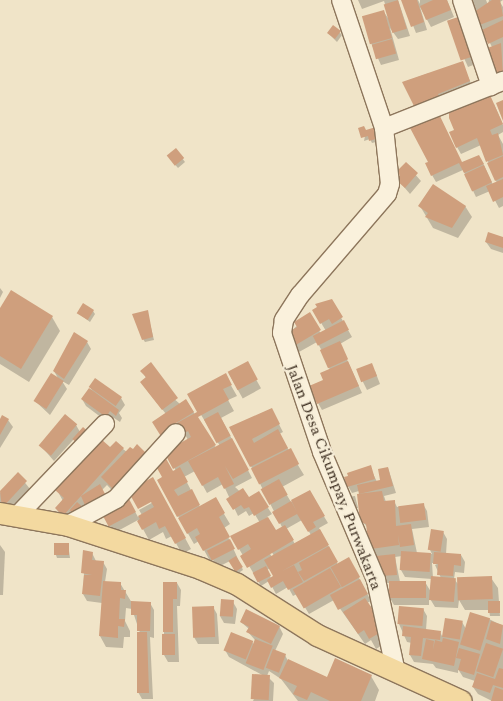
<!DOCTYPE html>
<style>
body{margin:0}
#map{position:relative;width:503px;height:701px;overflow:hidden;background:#f0e4c8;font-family:Spectral,serif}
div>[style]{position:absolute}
.shadow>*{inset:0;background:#0003;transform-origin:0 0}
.building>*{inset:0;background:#cf9f7d;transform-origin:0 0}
.roads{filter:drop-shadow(1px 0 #8d765c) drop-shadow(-1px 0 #8d765c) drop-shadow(0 1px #8d765c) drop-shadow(0 -1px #8d765c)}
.minor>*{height:18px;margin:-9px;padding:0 9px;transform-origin:9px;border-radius:9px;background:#faf1dc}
.major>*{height:21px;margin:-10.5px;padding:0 10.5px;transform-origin:10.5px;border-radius:10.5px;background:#f3d9a0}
span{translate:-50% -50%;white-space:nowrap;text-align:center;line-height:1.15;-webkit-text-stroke:4.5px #f7eed8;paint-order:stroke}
.street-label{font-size:16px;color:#3d2e20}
</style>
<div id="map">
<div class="shadow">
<i style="clip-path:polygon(358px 0,398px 0,410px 36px,398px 39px,390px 28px,399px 60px,381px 65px,371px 43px,383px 11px,391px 22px,384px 1px,362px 9px)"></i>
<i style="clip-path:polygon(403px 0,418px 0,420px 4px,420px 0,447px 0,454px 17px,431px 27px,420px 7px,427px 30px,416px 33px)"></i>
<i style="clip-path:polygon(468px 0,486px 0,488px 5px,489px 0,503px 0,500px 2px,503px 7px,503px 84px,492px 47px)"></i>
<i style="clip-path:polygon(448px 22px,481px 62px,468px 67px)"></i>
<i style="clip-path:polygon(333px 26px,342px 35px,337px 42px,328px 33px)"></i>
<i style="clip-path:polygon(462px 63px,473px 88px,438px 114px,462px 164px,483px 163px,493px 185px,497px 183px,481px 145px,461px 154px,457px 147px,494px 104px,503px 125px,503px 132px,498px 135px,503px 144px,503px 206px,499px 208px,490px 191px,476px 197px,463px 170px,436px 182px,432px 175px,424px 120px,404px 82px,429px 73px,433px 80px)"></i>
<i style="clip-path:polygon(366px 131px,380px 141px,372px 143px,370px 139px,364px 141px)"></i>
<i style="clip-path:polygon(176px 150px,185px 162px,178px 168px,170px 159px)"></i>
<i style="clip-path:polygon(406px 164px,421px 181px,410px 194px,398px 180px,401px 177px,398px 172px)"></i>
<i style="clip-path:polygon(420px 206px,465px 206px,472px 217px,458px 238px,433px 228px)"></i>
<i style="clip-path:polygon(503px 238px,503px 253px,491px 249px,486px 242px)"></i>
<i style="clip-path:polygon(0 288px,3px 292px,0 298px)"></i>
<i style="clip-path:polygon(331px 300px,352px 337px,340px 344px,362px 393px,322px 410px,318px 403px,330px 370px,322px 351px,317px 342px,299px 352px,288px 334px,310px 314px,321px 334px,326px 331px,314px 311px)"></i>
<i style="clip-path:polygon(0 311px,52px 317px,60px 331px,29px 382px,0 364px)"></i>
<i style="clip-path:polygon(93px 311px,95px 314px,90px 322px,78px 313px)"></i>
<i style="clip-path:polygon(147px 311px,154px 340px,145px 342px,143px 339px)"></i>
<i style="clip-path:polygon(87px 342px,91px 349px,69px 385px,62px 381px,67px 389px,50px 415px,35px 401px,59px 380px,54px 371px)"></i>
<i style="left:247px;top:363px;width:29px;height:21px;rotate:61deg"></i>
<i style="clip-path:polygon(357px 370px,375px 371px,380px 384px,367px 390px)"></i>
<i style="clip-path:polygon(evenodd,142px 371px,180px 404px,186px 400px,216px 448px,220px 446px,189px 395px,225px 375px,237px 396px,228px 400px,234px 411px,221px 418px,252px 478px,235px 487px,248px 499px,258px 493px,272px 514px,267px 517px,276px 532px,282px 527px,231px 427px,271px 409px,283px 432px,279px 434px,304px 475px,282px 487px,291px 502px,309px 492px,328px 523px,319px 528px,338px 565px,349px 559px,371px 601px,367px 603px,386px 643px,376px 649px,371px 640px,365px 644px,334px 600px,309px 614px,297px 594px,293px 596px,288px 587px,276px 594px,269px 581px,261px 586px,232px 537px,260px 523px,254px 513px,249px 516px,246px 511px,238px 516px,223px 484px,207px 493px,195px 471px,184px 477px,200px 507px,215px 499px,230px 524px,224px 528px,243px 570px,237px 574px,230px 561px,218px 567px,213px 560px,210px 561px,199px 541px,194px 544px,158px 481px,176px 471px,166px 452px,188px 440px,180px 425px,166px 414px,146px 389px,146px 378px,142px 371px,302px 520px,311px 535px,295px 544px,286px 529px,302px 520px,142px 371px,269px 547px,274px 556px,272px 557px,267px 549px,269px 547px,142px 371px,270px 568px,275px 576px,271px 578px,267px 570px,270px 568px)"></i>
<i style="clip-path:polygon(90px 387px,121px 398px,125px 405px,119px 413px,122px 418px,120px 422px,114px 418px,110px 424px,86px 406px,82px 399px,94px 394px)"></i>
<i style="clip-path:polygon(8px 420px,13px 427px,0 448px,0 421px)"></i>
<i style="clip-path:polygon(76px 425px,80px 432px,78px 447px,74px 439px,54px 461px,40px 445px)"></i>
<i style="clip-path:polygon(evenodd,110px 449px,123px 449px,150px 470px,152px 474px,142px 484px,153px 479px,191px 549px,182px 554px,172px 536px,166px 539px,163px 532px,149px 540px,138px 520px,114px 533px,102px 512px,63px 519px,56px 508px,63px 501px,57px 490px,110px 449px,107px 485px,123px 502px,111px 508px,102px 490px,107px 485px,110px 449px,131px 495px,157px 500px,139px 510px,142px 515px,138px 517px,128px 499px,131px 495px)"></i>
<i style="clip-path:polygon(evenodd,370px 467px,377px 482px,381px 481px,388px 468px,389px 471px,396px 493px,384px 496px,386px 502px,394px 501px,397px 507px,423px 504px,427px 511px,429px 527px,412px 529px,417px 553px,432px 554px,430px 550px,443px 532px,447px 539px,446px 554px,461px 555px,465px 562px,464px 573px,455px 572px,454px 579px,458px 584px,491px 578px,498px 588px,500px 616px,490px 616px,489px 610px,465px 610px,459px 600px,458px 608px,435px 607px,429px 597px,429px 605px,394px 605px,390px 598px,390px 583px,385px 583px,372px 560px,368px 528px,362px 521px,359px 491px,352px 493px,348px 486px,370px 467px,402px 556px,401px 570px,405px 577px,432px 579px,431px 592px,425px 582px,400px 582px,395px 557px,402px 556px,370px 467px,432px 563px,439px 563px,435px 565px,441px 578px,433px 578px,432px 563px)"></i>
<i style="clip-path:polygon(18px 474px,30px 489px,6px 514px,0 508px,0 493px)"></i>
<i style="clip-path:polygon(355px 496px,358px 508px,349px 509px,346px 497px)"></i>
<i style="clip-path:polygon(68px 544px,70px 558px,57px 558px,56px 555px)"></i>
<i style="clip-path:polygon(0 545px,5px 552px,3px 595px,0 595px)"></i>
<i style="clip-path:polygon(85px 552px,92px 553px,96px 561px,103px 562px,107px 569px,105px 582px,120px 583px,132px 603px,150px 603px,154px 610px,154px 638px,150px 637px,153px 699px,142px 699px,138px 692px,140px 633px,132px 609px,126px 608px,125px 621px,130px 631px,130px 637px,124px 637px,123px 648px,106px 647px,100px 636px,102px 603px,87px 601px,83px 594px)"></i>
<i style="clip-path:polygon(177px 583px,181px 590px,180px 606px,177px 606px,179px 662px,168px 662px,164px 655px,164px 632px)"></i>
<i style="clip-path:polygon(233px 602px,237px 609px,235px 624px,224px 623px,220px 616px)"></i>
<i style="clip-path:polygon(213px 607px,217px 614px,219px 644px,198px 644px,194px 637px)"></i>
<i style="clip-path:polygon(423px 609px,427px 616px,426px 630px,440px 632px,442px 636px,462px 622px,466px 629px,489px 619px,503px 626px,503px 701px,492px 701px,478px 694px,473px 687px,475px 681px,463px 677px,458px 669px,458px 673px,436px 668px,433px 664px,414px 662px,410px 655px,412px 643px,407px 642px,399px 624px)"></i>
<i style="clip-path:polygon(241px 622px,279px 626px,283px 634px,275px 651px,285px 655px,288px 661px,328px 678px,371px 676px,379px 690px,375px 701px,298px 701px,281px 679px,269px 671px,267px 676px,274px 683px,273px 701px,253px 701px,264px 676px,229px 657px,225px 650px,252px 642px,254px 645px,255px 640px,248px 632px,249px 629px)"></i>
</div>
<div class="building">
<i style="left:398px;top:0;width:30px;height:15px;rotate:73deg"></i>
<i style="clip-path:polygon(401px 0,417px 0,424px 22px,411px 27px)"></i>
<i style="clip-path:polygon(433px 0,447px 0,451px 10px,426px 20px,420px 6px)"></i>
<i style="clip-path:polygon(492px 0,500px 0,503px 16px,477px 26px,471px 14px)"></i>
<i style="left:384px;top:10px;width:29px;height:23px;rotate:74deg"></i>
<i style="left:464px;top:15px;width:42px;height:18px;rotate:71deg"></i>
<i style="clip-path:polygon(503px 20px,503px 37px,488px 44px,482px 30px)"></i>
<i style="left:333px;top:25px;width:10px;height:10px;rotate:37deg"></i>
<i style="left:392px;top:39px;width:15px;height:21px;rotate:74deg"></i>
<i style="clip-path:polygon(501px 43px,503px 75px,491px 80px,482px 50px)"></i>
<i style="clip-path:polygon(463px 61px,470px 81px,438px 94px,440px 100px,416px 110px,402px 82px)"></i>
<i style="clip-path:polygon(490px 95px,503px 124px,490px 130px,492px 135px,498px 133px,503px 155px,486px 162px,477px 138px,456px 148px,449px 132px,454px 130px,449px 118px,449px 113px)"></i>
<i style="clip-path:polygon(503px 100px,503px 121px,496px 103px)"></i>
<i style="clip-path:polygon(438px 112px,462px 162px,479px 155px,484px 164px,464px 173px,459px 163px,431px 176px,425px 163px,428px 162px,409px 126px)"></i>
<i style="clip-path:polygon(364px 126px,366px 130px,376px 127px,379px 138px,369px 141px,368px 136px,361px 138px,358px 128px)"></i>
<i style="left:176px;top:148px;width:13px;height:12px;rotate:51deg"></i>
<i style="clip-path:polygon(503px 156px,503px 177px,495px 181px,487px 163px)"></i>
<i style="clip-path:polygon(406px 162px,418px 173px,405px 188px,396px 180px,400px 175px,396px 172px)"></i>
<i style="left:484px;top:165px;width:19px;height:22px;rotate:65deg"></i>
<i style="clip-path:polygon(503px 179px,503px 197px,493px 202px,486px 186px)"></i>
<i style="clip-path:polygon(433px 184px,466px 206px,452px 228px,425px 217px,428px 213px,418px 206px)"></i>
<i style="clip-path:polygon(488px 232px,503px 237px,503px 248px,485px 242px)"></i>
<i style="clip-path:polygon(11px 290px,53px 316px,21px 369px,0 356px,0 308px)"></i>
<i style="clip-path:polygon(332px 299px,343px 317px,332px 324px,329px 319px,320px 324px,312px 310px,317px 307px,315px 304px)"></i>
<i style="left:83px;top:303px;width:13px;height:12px;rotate:32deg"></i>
<i style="clip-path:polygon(148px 310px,153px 337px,142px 340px,132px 314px)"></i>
<i style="clip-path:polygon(310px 312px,321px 330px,294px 346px,287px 333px,297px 327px,294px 322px)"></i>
<i style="left:344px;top:320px;width:11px;height:35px;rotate:63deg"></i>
<i style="clip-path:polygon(74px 332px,88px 341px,64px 379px,53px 371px)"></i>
<i style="left:340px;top:341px;width:20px;height:22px;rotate:66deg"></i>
<i style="left:248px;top:361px;width:21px;height:23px;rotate:62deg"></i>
<i style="clip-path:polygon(348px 361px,359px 386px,317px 404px,309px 386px,323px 380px,320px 373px)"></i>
<i style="clip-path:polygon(151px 362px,178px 398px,162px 410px,140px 382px,146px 377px,140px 371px)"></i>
<i style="left:372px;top:363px;width:14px;height:17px;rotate:69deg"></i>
<i style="left:51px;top:373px;width:15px;height:33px;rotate:32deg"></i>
<i style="clip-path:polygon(226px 373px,232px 385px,223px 389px,229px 400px,198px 417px,216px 445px,173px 469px,164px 452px,191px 437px,188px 431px,183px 434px,177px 423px,197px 412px,187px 394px)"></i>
<i style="left:95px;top:378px;width:33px;height:11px;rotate:35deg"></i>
<i style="clip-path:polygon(89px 388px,119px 410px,116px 416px,110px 411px,106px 417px,81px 399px)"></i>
<i style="clip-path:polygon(186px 399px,194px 412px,176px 423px,179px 428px,162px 438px,152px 422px)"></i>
<i style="clip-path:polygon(272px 408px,280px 424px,252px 439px,254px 443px,278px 429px,288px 448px,250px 467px,229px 427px)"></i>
<i style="left:218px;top:412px;width:27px;height:16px;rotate:62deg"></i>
<i style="left:65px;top:414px;width:16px;height:41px;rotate:40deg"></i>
<i style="clip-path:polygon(2px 415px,9px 419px,0 435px,0 419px)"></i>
<i style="left:83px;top:427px;width:12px;height:16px;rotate:42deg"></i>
<i style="clip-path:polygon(232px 438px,249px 470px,233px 479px,225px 466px,234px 484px,224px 489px,218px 477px,202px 486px,188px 461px)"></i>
<i style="clip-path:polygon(101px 439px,110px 447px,116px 441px,124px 448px,63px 516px,55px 508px,64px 498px,55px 490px)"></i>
<i style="clip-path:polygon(137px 444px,148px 455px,117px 493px,101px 477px,130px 447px,133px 449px)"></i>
<i style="left:291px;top:448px;width:18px;height:45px;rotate:63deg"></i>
<i style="clip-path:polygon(164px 455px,173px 471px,180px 467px,188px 482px,174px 490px,178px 496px,192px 489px,200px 505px,177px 517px,157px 480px,162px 477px,153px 461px)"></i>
<i style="clip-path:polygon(371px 465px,375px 479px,347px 487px,344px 477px,348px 476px,347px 473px)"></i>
<i style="clip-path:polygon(388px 467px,393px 486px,359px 494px,357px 485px,380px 480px,378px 469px)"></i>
<i style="clip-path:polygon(18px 472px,27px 481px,2px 508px,0 491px)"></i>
<i style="clip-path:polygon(153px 477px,186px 538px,175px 544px,165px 526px,159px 529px,156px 522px,142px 530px,137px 521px,140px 519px,138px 516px,154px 507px,151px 502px,138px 509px,128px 491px)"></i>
<i style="left:279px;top:479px;width:18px;height:21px;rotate:61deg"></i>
<i style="clip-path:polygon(100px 484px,108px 500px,87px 510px,81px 496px)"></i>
<i style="clip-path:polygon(243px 488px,249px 497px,259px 491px,269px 507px,254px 516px,249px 507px,244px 509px,241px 505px,233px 510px,226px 499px)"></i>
<i style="clip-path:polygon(310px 490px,325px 516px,313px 522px,316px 527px,308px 532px,297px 514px,279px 524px,272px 512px,291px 501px,297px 512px,291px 500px)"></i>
<i style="clip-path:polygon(382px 491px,384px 501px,395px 500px,396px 526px,411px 524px,414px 545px,400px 547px,398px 535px,399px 545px,364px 550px,368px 540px,366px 524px,360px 522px,357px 494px)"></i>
<i style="left:128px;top:497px;width:17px;height:31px;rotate:62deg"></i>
<i style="clip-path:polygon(216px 497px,225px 513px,219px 517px,230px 537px,203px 551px,195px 537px,200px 534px,197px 528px,187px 534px,178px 518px)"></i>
<i style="left:77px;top:502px;width:12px;height:11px;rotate:42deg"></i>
<i style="left:424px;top:503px;width:17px;height:26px;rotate:83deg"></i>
<i style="clip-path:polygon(268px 517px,276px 530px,285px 525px,294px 540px,247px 568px,240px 556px,251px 549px,248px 544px,238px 550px,230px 536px)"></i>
<i style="clip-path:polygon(320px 529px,329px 545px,282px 571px,294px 565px,303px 582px,288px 590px,283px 581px,271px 588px,267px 580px,273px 576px,264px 560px)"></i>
<i style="left:431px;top:529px;width:13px;height:21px;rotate:9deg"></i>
<i style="left:230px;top:539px;width:11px;height:26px;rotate:63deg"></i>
<i style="left:54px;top:543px;width:15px;height:12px"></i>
<i style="clip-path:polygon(329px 546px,338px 562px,304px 581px,298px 572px,302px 570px,299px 563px)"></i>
<i style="clip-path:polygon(83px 550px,93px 552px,92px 560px,104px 561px,100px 596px,82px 594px,84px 575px,92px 575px,81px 573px)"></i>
<i style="left:401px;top:551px;width:30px;height:19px;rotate:4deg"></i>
<i style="clip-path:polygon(434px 552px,461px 554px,461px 566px,454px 565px,453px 576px,437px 575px,438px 564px,433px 564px)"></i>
<i style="clip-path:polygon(395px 554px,397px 575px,380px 576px,376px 556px)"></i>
<i style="left:236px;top:556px;width:13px;height:9px;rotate:58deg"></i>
<i style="left:349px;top:557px;width:23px;height:21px;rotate:61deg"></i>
<i style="left:266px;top:566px;width:11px;height:15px;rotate:63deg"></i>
<i style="left:330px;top:568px;width:22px;height:43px;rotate:60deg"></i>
<i style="left:431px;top:576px;width:25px;height:24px;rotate:5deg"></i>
<i style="left:492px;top:576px;width:23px;height:35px;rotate:88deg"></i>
<i style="left:360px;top:579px;width:17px;height:34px;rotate:62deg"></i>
<i style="clip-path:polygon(103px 581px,121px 582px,121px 590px,126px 590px,125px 599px,120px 598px,119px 619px,125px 619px,124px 627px,118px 626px,118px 638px,99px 636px)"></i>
<i style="left:389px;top:581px;width:37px;height:17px"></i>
<i style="clip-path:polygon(163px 582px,177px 582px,177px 599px,173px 599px,173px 632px,163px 632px)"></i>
<i style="clip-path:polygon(365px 598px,380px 620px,375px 624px,381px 632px,369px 639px,364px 630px,358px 634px,343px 612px)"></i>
<i style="left:221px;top:599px;width:13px;height:17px;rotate:4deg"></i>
<i style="clip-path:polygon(131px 601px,151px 602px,150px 631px,137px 631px,137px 615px,131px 615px)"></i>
<i style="left:488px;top:601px;width:12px;height:12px"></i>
<i style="left:214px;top:606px;width:31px;height:22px;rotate:88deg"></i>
<i style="left:399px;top:606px;width:25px;height:18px;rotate:5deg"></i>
<i style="clip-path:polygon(246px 609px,280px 626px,271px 644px,246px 632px,249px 627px,240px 622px)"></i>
<i style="left:470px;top:612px;width:21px;height:34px;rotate:17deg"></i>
<i style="left:445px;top:618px;width:18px;height:19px;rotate:9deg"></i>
<i style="clip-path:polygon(491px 621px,503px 625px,500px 644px,486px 639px)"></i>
<i style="clip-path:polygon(403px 626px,441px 631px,440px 640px,423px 638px,421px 656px,409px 655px,411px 637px,402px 636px)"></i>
<i style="clip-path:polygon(137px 632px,147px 632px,149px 693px,137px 693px)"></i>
<i style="left:231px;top:632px;width:24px;height:20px;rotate:22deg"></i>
<i style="left:162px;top:634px;width:13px;height:21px"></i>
<i style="clip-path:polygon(443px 638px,459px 642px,454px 666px,422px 659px,426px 639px,434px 641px,433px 650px,435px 640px,442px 642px)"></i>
<i style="left:255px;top:639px;width:19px;height:26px;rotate:21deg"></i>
<i style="left:486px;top:643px;width:18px;height:30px;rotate:19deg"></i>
<i style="clip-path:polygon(459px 648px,480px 654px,474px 675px,458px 670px,461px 659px,456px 658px)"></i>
<i style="left:273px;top:649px;width:14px;height:20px;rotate:21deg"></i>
<i style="clip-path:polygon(335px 658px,372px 675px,361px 701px,330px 701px,311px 692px,307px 700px,293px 694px,297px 686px,279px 678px,288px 659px,327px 677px)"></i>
<i style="clip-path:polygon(499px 668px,503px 669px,503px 688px,493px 685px,490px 693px,472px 687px,477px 673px,495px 679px)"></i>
<i style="left:252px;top:674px;width:18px;height:25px;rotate:3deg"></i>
<i style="clip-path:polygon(495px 687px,503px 690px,503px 701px,491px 701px)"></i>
</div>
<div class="roads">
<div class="minor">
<i style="left:341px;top:0;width:135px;rotate:71.4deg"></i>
<i style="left:384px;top:128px;width:56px;rotate:83.9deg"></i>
<i style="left:390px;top:184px;width:10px;rotate:107deg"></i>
<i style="left:387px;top:194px;width:133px;rotate:130.7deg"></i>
<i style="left:300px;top:295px;width:30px;rotate:123deg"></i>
<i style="left:284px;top:320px;width:13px;rotate:99deg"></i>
<i style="left:282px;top:333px;width:126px;rotate:71.4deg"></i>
<i style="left:322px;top:452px;width:139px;rotate:67.1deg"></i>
<i style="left:376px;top:580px;width:90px;rotate:77.8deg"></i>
<i style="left:462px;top:0;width:91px;rotate:71.4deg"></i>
<i style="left:384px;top:128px;width:128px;rotate:-21.6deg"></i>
<i style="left:18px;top:515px;width:126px;rotate:-46.3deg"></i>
<i style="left:68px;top:525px;width:55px;rotate:-28.4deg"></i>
<i style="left:116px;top:499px;width:89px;rotate:-47.7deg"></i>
</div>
<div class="major">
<i style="left:0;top:513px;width:69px;rotate:10deg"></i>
<i style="left:68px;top:525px;width:139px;rotate:18deg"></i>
<i style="left:200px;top:568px;width:40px;rotate:23.4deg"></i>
<i style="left:237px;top:584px;width:95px;rotate:32.5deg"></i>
<i style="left:317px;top:635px;width:158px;rotate:24.6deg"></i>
</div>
</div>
<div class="street-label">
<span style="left:334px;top:477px;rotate:69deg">Jalan Desa Cikumpay, Purwakarta</span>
</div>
</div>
